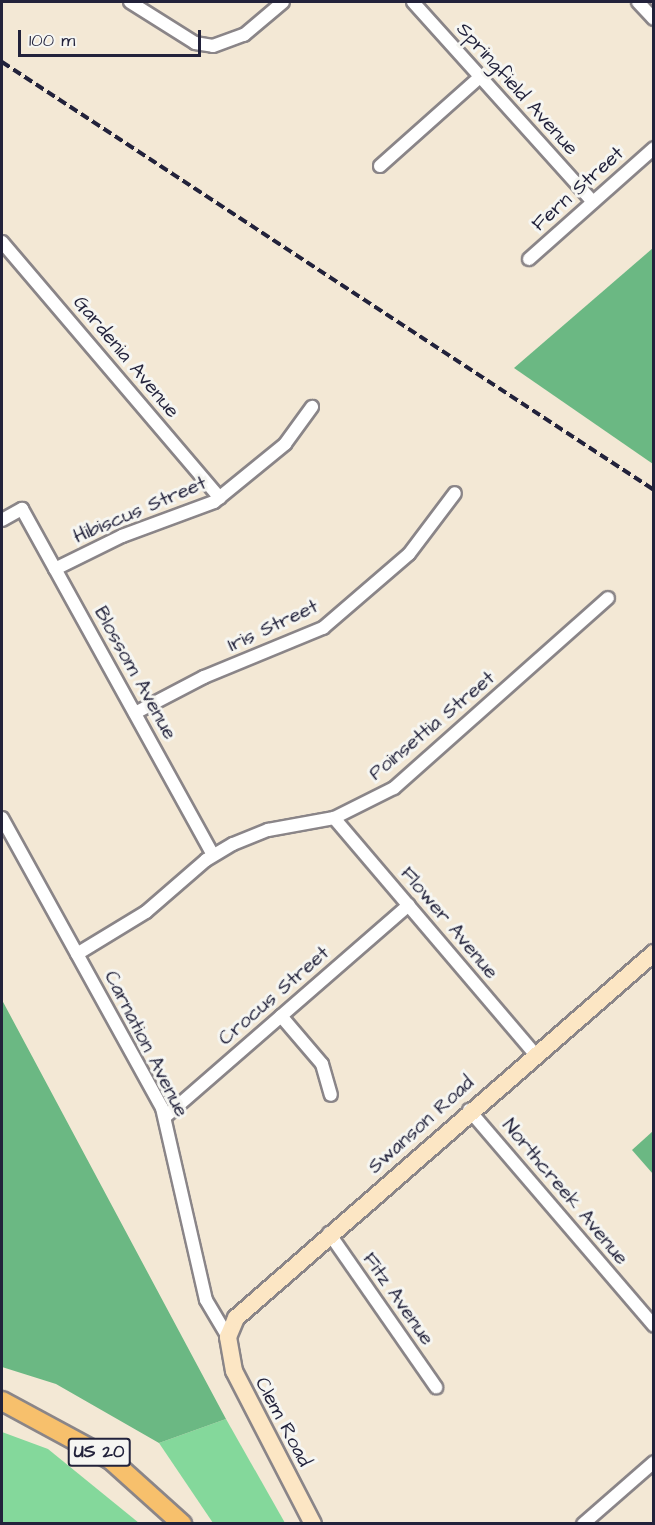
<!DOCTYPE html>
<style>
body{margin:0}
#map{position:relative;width:655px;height:1525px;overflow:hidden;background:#f3e8d5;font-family:"Architects Daughter",sans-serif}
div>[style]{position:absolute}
.green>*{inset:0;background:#84d89b}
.forest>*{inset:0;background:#6bb883}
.roads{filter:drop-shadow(2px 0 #8a8588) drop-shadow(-2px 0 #8a8588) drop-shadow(0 2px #8a8588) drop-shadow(0 -2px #8a8588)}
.street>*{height:12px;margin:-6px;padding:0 6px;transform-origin:6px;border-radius:6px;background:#fff}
.secondary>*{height:16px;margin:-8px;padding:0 8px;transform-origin:8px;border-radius:8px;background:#fce6c4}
.primary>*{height:18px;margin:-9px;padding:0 9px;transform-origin:9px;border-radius:9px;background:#f7c06c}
.rail>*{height:4px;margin-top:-2px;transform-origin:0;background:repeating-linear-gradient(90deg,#22223b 0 9px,transparent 0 13.5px)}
span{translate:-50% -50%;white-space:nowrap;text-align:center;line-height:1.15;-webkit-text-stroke:6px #f6f6f2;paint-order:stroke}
.shield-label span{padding:2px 4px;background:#f6f6f2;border:2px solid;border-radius:4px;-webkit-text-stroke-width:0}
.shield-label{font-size:18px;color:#22223b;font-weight:700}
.street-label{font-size:20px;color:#22223b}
.frame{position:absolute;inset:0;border:3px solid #22223b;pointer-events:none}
.scale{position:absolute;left:18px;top:30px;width:183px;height:27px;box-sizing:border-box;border:3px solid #22223b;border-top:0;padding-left:8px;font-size:18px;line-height:21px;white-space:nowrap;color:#22223b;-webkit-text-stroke:4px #f6f6f2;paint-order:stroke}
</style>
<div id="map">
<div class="green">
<i style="clip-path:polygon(226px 1419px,285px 1523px,213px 1523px,159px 1443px)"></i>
<i style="clip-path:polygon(2px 1432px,48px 1449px,139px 1523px,2px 1523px)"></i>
</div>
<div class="forest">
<i style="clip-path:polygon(653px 248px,653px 464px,514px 368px)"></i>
<i style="clip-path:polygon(2px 1000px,226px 1419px,159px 1443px,56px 1384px,2px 1367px)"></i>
<i style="clip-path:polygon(653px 1131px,653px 1174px,632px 1150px)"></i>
</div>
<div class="roads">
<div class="street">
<i style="left:130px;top:2px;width:77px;rotate:32.2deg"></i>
<i style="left:195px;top:43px;width:18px;rotate:9deg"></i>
<i style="left:213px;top:46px;width:33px;rotate:-20deg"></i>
<i style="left:244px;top:35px;width:51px;rotate:-40.2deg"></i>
<i style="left:413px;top:2px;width:269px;rotate:48deg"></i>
<i style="left:638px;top:2px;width:23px;rotate:47deg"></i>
<i style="left:380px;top:166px;width:134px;rotate:-41.7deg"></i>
<i style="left:2px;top:242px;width:336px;rotate:49.6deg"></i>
<i style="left:529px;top:259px;width:167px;rotate:-41.6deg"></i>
<i style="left:2px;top:520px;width:23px;rotate:-29deg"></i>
<i style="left:22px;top:509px;width:395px;rotate:61.1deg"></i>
<i style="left:55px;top:569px;width:75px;rotate:-26.2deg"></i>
<i style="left:122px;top:536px;width:98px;rotate:-20.3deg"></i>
<i style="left:214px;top:502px;width:92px;rotate:-39.2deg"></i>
<i style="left:285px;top:444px;width:46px;rotate:-53.9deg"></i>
<i style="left:135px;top:713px;width:78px;rotate:-27.6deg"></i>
<i style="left:204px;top:677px;width:129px;rotate:-22.4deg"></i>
<i style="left:323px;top:628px;width:113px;rotate:-40.7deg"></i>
<i style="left:409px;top:554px;width:76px;rotate:-53deg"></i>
<i style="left:2px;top:818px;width:331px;rotate:61.1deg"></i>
<i style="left:162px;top:1108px;width:197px;rotate:77.1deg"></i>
<i style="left:206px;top:1300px;width:43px;rotate:59.3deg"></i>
<i style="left:334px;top:818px;width:309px;rotate:49.6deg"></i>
<i style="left:77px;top:954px;width:81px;rotate:-31.3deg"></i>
<i style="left:146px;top:912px;width:79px;rotate:-40.9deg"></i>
<i style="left:206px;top:860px;width:31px;rotate:-31deg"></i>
<i style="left:233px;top:844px;width:38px;rotate:-22deg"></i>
<i style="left:268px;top:830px;width:67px;rotate:-10.3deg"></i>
<i style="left:334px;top:818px;width:67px;rotate:-26.6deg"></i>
<i style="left:394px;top:788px;width:286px;rotate:-41.6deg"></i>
<i style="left:281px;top:1016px;width:63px;rotate:49.5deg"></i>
<i style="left:322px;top:1064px;width:32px;rotate:74deg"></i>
<i style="left:469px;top:1110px;width:284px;rotate:49.4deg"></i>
<i style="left:165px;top:1117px;width:323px;rotate:-41deg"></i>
<i style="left:329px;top:1233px;width:188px;rotate:55.2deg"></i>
<i style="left:583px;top:1524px;width:94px;rotate:-41.1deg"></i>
</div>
<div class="secondary">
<i style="left:313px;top:1524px;width:172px;rotate:-117.3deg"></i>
<i style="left:234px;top:1371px;width:35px;rotate:-100deg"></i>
<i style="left:228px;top:1337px;width:21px;rotate:-67deg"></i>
<i style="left:236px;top:1318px;width:555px;rotate:-41.13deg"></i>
</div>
<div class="primary">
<i style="left:2px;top:1401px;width:124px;rotate:28.4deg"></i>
<i style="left:111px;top:1460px;width:96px;rotate:42deg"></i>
</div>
</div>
<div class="rail">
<i style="left:2px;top:62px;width:780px;rotate:33.28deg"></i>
</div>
<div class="shield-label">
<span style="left:99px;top:1452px">US 20</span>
</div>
<div class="street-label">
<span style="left:517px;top:89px;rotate:48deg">Springfield Avenue</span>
<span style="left:578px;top:189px;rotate:-42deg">Fern Street</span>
<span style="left:126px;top:357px;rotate:50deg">Gardenia Avenue</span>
<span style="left:140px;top:510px;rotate:-23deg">Hibiscus Street</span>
<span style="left:273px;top:626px;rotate:-25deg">Iris Street</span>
<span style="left:135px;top:673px;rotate:61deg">Blossom Avenue</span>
<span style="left:432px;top:726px;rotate:-40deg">Poinsettia Street</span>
<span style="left:449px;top:923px;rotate:50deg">Flower Avenue</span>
<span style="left:274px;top:996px;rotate:-41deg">Crocus Street</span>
<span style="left:146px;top:1044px;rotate:63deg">Carnation Avenue</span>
<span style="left:421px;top:1125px;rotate:-42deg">Swanson Road</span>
<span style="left:565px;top:1192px;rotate:50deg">Northcreek Avenue</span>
<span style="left:398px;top:1299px;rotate:55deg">Fitz Avenue</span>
<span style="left:283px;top:1422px;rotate:62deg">Clem Road</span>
</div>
<div class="frame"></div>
<div class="scale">100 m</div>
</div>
